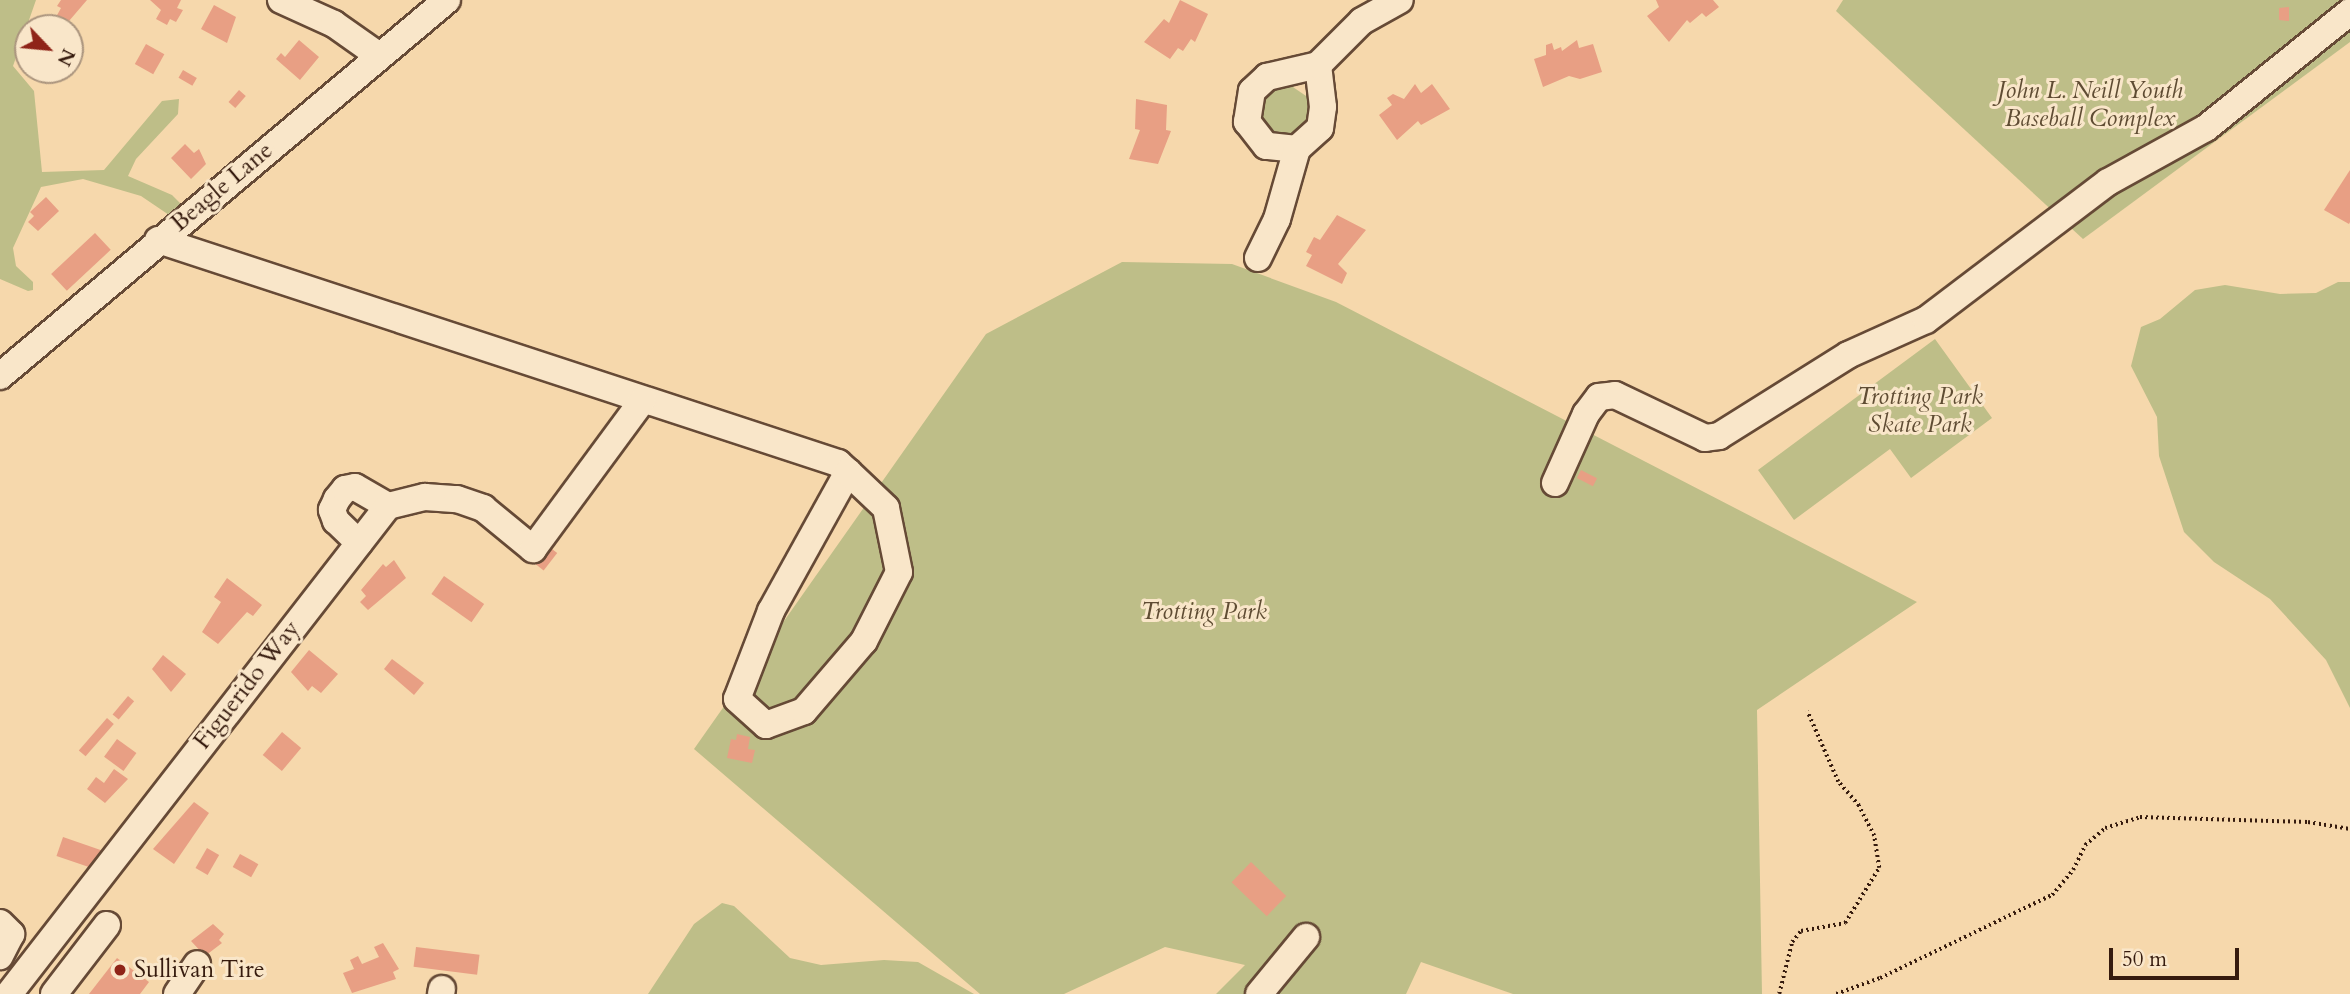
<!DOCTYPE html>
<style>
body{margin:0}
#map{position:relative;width:2350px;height:994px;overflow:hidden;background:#f6d8ac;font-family:Cardo,serif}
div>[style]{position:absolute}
.green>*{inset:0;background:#bebe88}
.building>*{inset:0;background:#e89f84;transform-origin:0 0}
.path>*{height:3.5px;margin-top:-1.75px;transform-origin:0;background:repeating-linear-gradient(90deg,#361b0e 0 2px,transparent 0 5.5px)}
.roads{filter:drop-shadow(2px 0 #664a36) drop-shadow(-2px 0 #664a36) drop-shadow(0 2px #664a36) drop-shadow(0 -2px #664a36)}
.minor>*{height:26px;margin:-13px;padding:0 13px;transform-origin:13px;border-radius:13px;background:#f9e6c9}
.dots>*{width:19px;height:19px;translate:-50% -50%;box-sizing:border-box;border:4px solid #f9e6c9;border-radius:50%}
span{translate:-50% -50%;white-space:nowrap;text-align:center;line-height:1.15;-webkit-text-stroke:6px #f9e6c9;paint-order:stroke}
.park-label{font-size:24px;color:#5f4c33;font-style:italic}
.street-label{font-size:24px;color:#361b0e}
.poi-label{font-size:24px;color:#361b0e}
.left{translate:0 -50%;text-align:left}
.north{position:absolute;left:14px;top:14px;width:70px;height:70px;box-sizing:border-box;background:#f9e6c9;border:2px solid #ab957e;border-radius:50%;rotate:116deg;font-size:19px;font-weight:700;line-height:28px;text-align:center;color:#361b0e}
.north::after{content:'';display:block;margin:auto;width:24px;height:32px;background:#8f2418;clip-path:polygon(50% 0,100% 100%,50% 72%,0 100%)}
.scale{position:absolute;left:2109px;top:948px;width:130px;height:32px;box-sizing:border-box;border:4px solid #361b0e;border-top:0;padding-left:9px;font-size:21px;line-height:24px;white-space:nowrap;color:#361b0e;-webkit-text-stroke:5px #f9e6c9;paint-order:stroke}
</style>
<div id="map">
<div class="green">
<i style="clip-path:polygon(0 0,36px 0,13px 66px,34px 91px,42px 172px,104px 170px,162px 101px,179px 99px,178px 114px,136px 159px,128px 176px,172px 195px,184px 207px,172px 217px,141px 196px,83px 179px,41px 187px,13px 248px,16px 266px,33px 282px,33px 290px,28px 291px,0 279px)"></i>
<i style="clip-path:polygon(1843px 0,2350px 0,2350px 42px,2083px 239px,1836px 11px)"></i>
<i style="clip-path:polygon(1287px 83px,1309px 98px,1313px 116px,1297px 138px,1261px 131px,1256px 103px,1268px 88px)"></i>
<i style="clip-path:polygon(1122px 262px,1232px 264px,1336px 302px,1917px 602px,1757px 710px,1762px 994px,1513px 994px,1421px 962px,1406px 994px,1216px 994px,1245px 965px,1165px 947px,1064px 994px,980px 994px,694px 749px,986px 334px)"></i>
<i style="clip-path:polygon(2338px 282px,2350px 282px,2350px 708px,2326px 660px,2270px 599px,2214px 562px,2184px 532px,2159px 456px,2157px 417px,2131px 366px,2141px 327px,2160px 319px,2195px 290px,2225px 285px,2280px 294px,2316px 293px)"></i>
<i style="clip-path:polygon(1935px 339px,1992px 418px,1911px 478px,1890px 449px,1794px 520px,1758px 470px)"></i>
<i style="clip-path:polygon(722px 903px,734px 906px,790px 958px,821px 965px,884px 960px,918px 962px,974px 994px,648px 994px,694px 924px)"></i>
</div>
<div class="building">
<i style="clip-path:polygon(61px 0,87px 0,69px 21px,61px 17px,55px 28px,50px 28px,61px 8px,57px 6px)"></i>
<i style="clip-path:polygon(150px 0,181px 0,177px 8px,183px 10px,176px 22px,170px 19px,167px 25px,156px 19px,161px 10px)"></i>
<i style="clip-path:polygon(1180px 0,1208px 14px,1195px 42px,1191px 39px,1183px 51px,1178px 48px,1170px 59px,1144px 42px,1164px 19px,1169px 23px)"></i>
<i style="clip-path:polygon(1713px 0,1719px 7px,1706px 17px,1702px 13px,1690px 23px,1687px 20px,1669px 42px,1647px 16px,1659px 7px,1656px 0)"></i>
<i style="clip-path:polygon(214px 5px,236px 17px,227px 43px,201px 29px)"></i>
<i style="clip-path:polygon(2289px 7px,2289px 21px,2279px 20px,2279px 8px)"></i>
<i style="clip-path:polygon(299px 40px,319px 57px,300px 80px,276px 59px,281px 53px,285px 57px)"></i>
<i style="clip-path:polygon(1577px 40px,1579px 48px,1593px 44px,1602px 72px,1580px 79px,1569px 76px,1543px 87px,1534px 59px,1546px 55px,1546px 45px,1552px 43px,1554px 50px,1561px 47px,1562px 51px)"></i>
<i style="left:146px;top:44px;width:21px;height:23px;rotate:29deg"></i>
<i style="left:183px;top:70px;width:16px;height:9px;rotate:30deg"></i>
<i style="clip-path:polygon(1415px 84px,1421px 93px,1432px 84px,1450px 109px,1421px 125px,1418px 121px,1397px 140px,1379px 115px,1392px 105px,1387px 98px,1393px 94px,1404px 99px)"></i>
<i style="left:239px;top:90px;width:9px;height:16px;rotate:41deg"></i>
<i style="clip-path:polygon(1136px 99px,1167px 105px,1166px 130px,1171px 131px,1158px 164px,1129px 159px,1140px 130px,1135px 129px)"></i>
<i style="clip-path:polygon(185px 144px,194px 153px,199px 149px,206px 164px,191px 179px,171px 158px)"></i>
<i style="clip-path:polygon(2350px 170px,2350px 222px,2349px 224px,2324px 210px)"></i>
<i style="clip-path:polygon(46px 197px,59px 211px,38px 231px,28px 222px,34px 216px,30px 212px)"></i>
<i style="clip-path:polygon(1337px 215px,1366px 230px,1338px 264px,1347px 273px,1342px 284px,1306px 266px,1312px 255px,1306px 252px,1314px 237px,1320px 240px)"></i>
<i style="left:95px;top:233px;width:23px;height:60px;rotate:47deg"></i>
<i style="left:1581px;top:470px;width:18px;height:9px;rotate:27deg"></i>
<i style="left:543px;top:542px;width:18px;height:22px;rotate:38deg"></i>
<i style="clip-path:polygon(394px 560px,406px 578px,368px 610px,360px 602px,366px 596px,361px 590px,383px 564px,386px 567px)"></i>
<i style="left:444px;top:576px;width:49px;height:22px;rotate:35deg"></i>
<i style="clip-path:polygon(227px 578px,262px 605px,253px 616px,247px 612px,218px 644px,202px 632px,221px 602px,214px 597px)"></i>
<i style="clip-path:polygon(309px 650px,338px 674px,321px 693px,312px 686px,308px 691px,291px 672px)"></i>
<i style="clip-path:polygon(163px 655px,186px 674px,171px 692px,152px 669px)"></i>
<i style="clip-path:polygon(392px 659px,424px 683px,414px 695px,384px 669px)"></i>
<i style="left:128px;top:696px;width:8px;height:24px;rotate:40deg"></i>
<i style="left:107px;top:718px;width:9px;height:43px;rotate:41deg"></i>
<i style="left:282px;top:732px;width:25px;height:30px;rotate:40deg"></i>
<i style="clip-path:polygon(737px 734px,750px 737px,748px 749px,755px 750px,752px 763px,727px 758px,731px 739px,736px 740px)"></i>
<i style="left:117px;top:739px;width:24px;height:22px;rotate:36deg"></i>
<i style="clip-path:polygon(114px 769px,128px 779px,105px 803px,87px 789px,96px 777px,104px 783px)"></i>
<i style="clip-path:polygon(194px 802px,209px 813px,174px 864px,153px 849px)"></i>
<i style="left:63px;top:837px;width:42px;height:20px;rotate:19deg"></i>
<i style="left:207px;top:848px;width:14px;height:23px;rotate:30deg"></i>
<i style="left:240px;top:854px;width:21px;height:15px;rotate:29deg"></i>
<i style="left:1251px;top:862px;width:49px;height:28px;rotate:44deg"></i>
<i style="clip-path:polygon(213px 924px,224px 934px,219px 940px,222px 943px,205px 956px,191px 941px)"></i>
<i style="clip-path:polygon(383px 943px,399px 969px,393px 972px,396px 979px,352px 993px,343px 973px,354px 969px,350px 960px,358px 956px,362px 964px,379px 957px,374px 947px)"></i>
<i style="left:416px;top:947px;width:64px;height:20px;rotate:7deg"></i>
<i style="clip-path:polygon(117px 958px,149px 982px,140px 994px,89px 994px)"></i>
</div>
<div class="path">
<i style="left:1779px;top:994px;width:54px;rotate:-76deg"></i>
<i style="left:1792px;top:942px;width:14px;rotate:-51deg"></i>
<i style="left:1801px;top:931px;width:45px;rotate:-10.3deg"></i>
<i style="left:1845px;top:923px;width:65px;rotate:-58.3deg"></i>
<i style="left:1879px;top:868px;width:32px;rotate:-99deg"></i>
<i style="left:1874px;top:836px;width:34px;rotate:-117deg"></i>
<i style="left:1859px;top:806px;width:32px;rotate:-131deg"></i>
<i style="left:1838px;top:782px;width:77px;rotate:-113.6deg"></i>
<i style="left:1836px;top:994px;width:47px;rotate:-20deg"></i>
<i style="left:1880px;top:978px;width:191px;rotate:-25.8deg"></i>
<i style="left:2052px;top:895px;width:33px;rotate:-50deg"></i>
<i style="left:2073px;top:870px;width:28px;rotate:-64deg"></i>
<i style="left:2085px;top:845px;width:26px;rotate:-40deg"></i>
<i style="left:2105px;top:828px;width:37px;rotate:-17deg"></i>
<i style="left:2140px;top:817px;width:168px;rotate:1.7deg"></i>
<i style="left:2308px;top:822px;width:43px;rotate:9.5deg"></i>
</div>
<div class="roads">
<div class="minor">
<i style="left:281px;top:0;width:58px;rotate:24.4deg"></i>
<i style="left:334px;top:24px;width:54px;rotate:35.2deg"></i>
<i style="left:1318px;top:65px;width:42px;rotate:83.2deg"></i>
<i style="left:1323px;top:107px;width:21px;rotate:98deg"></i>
<i style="left:1320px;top:128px;width:31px;rotate:138deg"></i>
<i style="left:1297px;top:149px;width:31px;rotate:-174deg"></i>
<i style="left:1266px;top:146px;width:31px;rotate:-128deg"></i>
<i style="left:1247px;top:122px;width:31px;rotate:-81deg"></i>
<i style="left:1252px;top:91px;width:21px;rotate:-43deg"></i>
<i style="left:1267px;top:77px;width:52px;rotate:-13.2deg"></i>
<i style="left:1318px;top:65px;width:62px;rotate:-45deg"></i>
<i style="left:1362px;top:21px;width:43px;rotate:-28.9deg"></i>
<i style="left:158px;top:240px;width:716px;rotate:18.16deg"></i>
<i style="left:838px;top:463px;width:13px;rotate:42deg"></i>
<i style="left:848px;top:472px;width:159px;rotate:119deg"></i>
<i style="left:771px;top:611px;width:94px;rotate:111.1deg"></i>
<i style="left:737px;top:699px;width:39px;rotate:42deg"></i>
<i style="left:766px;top:725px;width:40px;rotate:-20.2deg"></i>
<i style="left:804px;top:711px;width:92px;rotate:-49.4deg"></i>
<i style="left:864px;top:641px;width:77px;rotate:-63.1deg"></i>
<i style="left:899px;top:572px;width:65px;rotate:-101.5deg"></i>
<i style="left:886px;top:508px;width:52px;rotate:-136.5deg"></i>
<i style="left:1258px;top:258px;width:43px;rotate:-64deg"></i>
<i style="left:1277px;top:219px;width:73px;rotate:-74.1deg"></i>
<i style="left:0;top:376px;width:584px;rotate:-40.07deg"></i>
<i style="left:1555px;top:483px;width:76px;rotate:-65.8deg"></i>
<i style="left:1586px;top:414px;width:21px;rotate:-53deg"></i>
<i style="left:1599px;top:397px;width:16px;rotate:-7deg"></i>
<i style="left:1615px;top:395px;width:100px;rotate:25.5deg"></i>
<i style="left:1705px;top:438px;width:14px;rotate:-8deg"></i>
<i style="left:1719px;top:436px;width:152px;rotate:-32.1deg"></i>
<i style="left:1848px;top:355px;width:85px;rotate:-24.2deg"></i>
<i style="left:1926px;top:320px;width:228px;rotate:-37.2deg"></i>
<i style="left:2108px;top:182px;width:112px;rotate:-28.9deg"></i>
<i style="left:2206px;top:128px;width:185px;rotate:-38.9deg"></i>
<i style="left:359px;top:543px;width:32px;rotate:-136deg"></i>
<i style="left:336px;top:521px;width:12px;rotate:-110deg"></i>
<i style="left:332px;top:510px;width:12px;rotate:-66deg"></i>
<i style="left:337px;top:499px;width:13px;rotate:-51deg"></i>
<i style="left:345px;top:489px;width:10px;rotate:-11deg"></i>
<i style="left:355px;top:487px;width:38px;rotate:30deg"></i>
<i style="left:0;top:923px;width:16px;rotate:45deg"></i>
<i style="left:11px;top:934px;width:25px;rotate:117deg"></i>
<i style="left:9px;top:994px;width:618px;rotate:-52.17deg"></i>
<i style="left:388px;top:506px;width:38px;rotate:-14deg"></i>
<i style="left:425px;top:497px;width:32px;rotate:4deg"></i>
<i style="left:457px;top:499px;width:28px;rotate:19deg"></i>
<i style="left:483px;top:508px;width:65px;rotate:39.4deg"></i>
<i style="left:533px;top:549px;width:185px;rotate:-53.6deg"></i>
<i style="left:54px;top:994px;width:87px;rotate:-52.5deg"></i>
<i style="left:177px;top:994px;width:36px;rotate:-56deg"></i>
<i style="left:441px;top:994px;width:5px;rotate:-79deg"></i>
<i style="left:1259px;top:994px;width:74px;rotate:-50.5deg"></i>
</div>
</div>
<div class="dots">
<i style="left:120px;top:970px;background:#8f2418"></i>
</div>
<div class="park-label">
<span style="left:2090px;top:105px">John L. Neill Youth<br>Baseball Complex</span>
<span style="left:1920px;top:411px">Trotting Park<br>Skate Park</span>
<span style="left:1204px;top:612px">Trotting Park</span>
</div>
<div class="street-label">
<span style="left:222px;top:187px;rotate:-40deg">Beagle Lane</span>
<span style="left:247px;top:685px;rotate:-52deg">Figuerido Way</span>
</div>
<div class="poi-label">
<span class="left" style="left:134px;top:970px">Sullivan Tire</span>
</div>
<div class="north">N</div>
<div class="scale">50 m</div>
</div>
